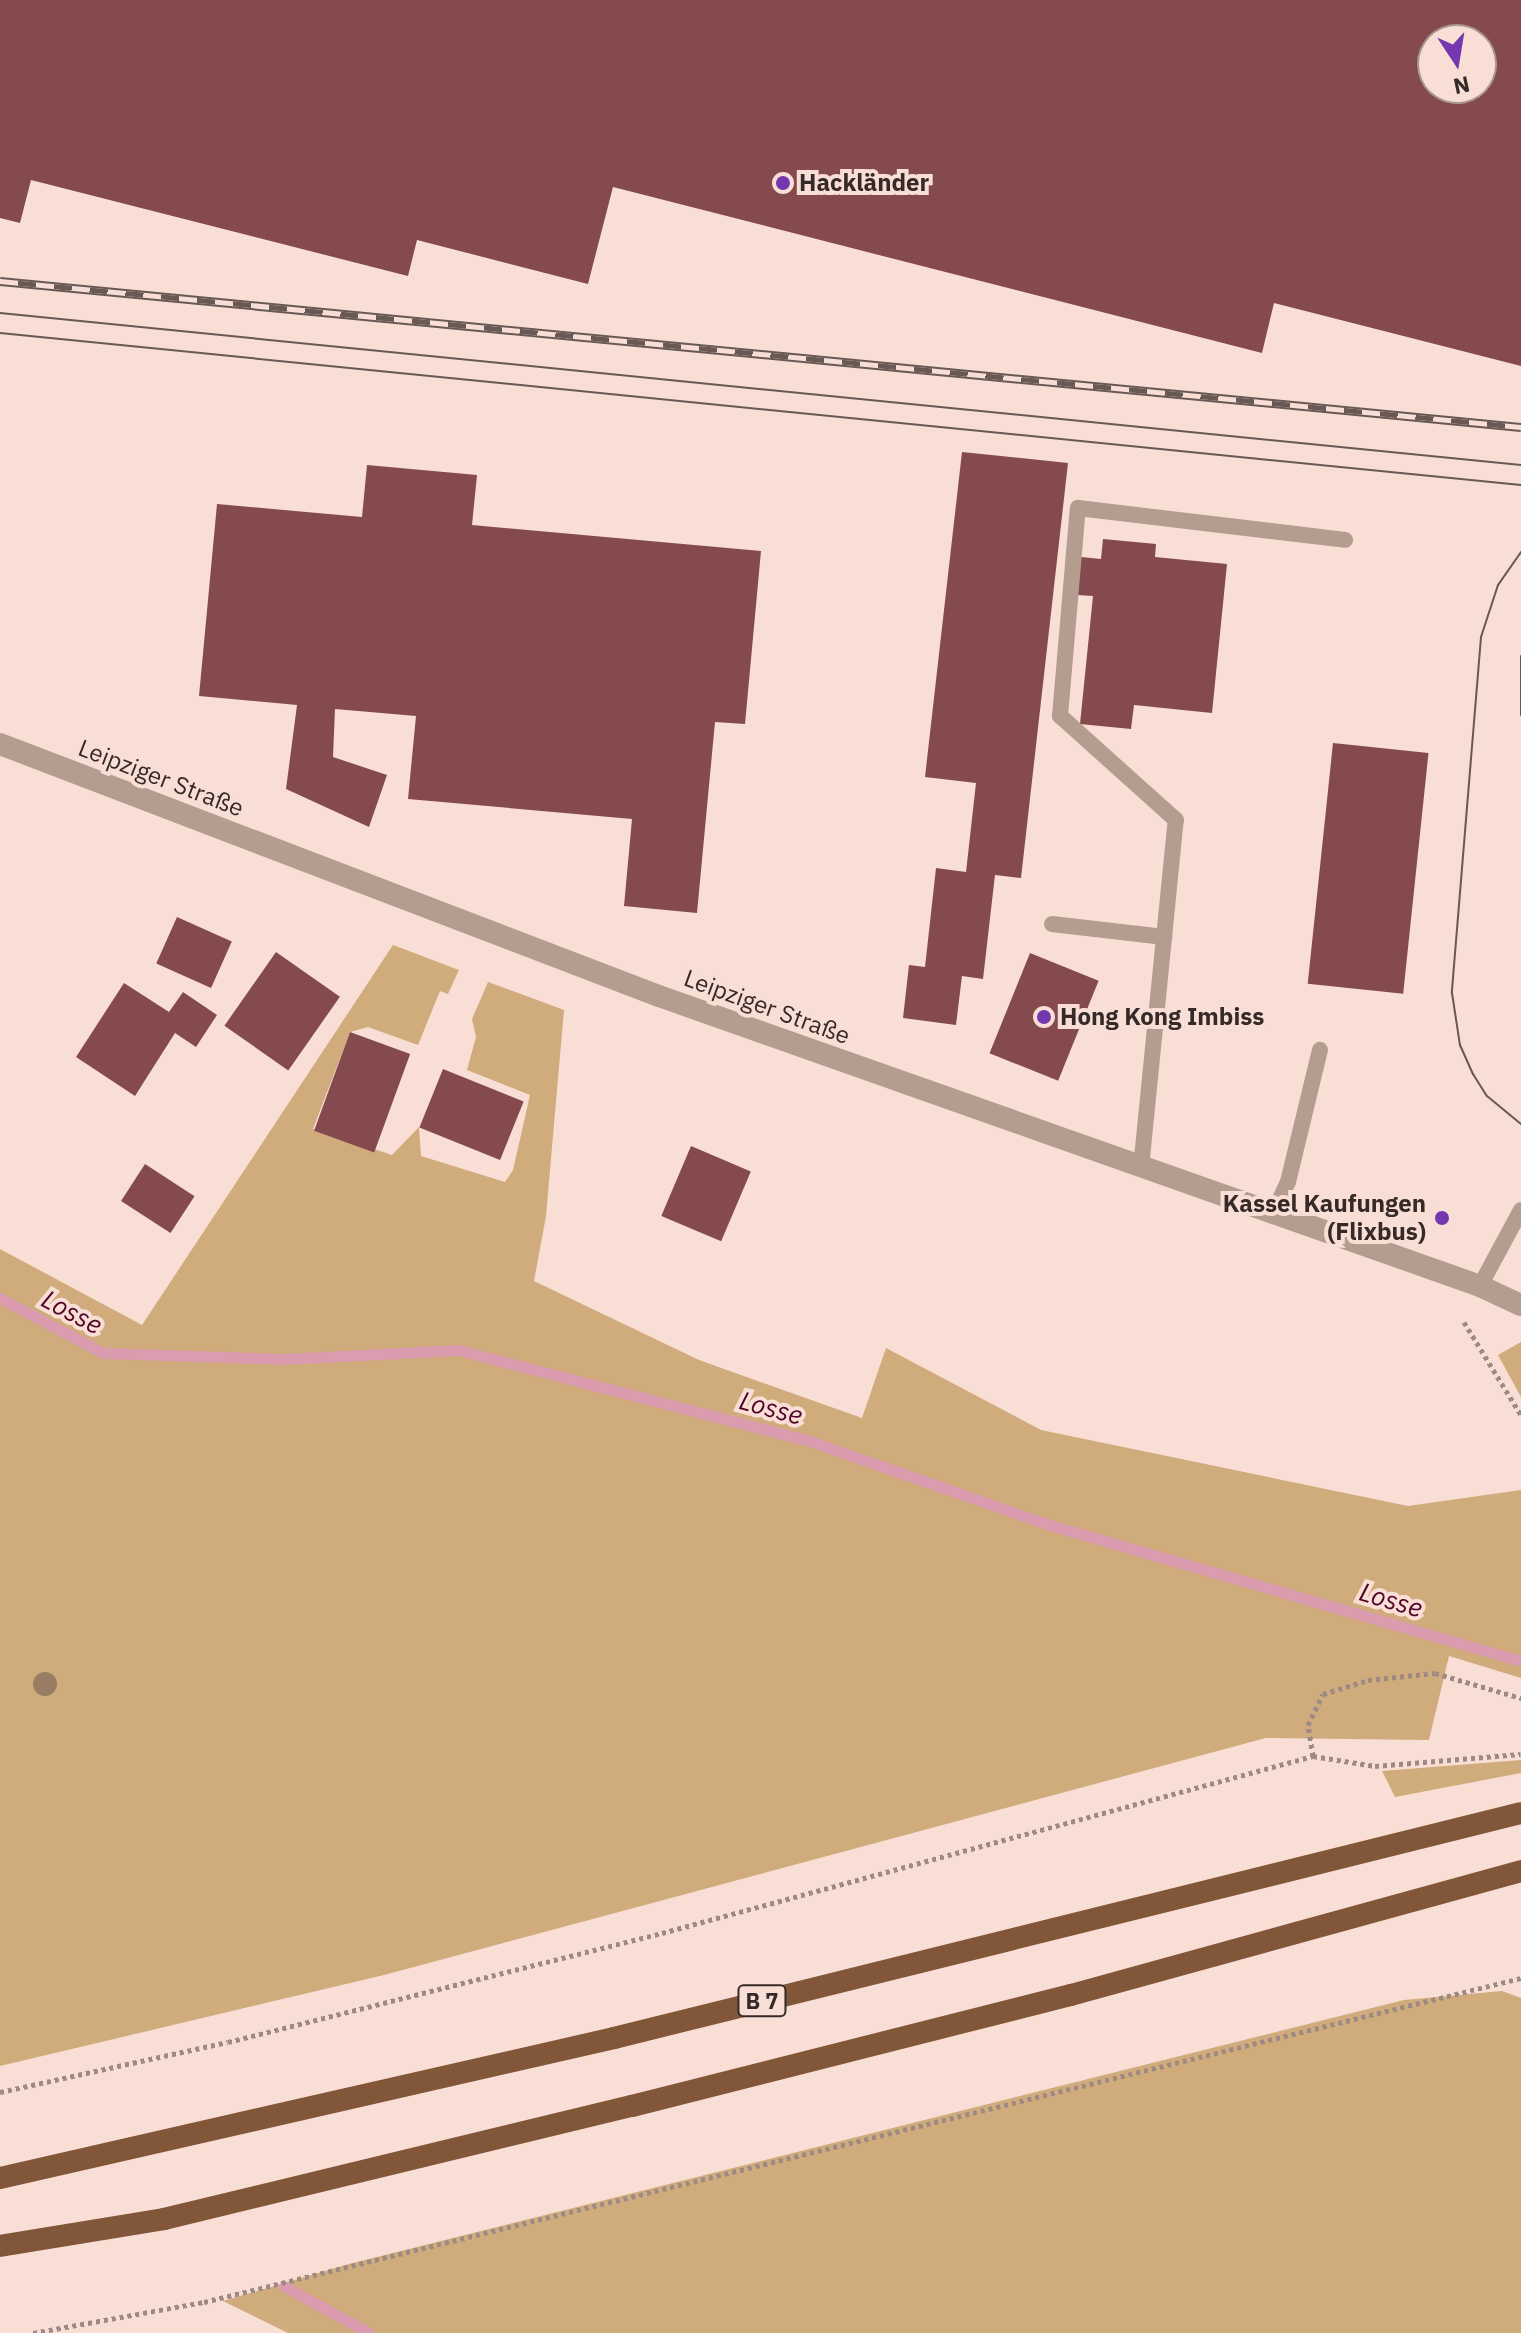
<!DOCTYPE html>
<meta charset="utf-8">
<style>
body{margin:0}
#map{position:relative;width:1521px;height:2333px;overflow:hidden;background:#f9ded6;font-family:"IBM Plex Sans",sans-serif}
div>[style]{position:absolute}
.green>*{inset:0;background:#d0ab7b}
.stream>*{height:11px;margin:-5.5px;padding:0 5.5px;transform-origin:5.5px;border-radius:5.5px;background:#db9caf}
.building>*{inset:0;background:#844a4d;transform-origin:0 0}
.path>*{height:5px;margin-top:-2.5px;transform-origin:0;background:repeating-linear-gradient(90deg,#9e8a85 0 4px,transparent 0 8px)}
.service>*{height:16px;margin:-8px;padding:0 8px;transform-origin:8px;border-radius:8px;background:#b49d8e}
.tertiary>*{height:22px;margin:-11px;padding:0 11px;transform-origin:11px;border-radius:11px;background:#b49d8e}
.trunk>*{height:22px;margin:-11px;padding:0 11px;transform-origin:11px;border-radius:11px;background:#825638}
.tram>*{height:2px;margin:-1px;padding:0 1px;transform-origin:1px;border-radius:1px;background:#685954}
.rail>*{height:9px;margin-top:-4.5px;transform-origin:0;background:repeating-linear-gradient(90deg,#f9ded6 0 18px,#685954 0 36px);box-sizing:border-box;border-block:2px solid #685954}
.trees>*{width:24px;height:24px;margin:-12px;border-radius:50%;background:#987d63}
.dots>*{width:22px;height:22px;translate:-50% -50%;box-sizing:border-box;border:4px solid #f9ded6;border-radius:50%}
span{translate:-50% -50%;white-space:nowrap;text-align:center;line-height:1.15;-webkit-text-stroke:8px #f9ded6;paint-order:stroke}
.shield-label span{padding:2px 6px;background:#f9ded6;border:2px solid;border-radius:6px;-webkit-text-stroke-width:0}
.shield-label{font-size:22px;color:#352a27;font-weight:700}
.poi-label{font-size:24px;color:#352a27;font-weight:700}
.left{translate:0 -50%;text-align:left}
.right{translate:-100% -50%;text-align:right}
.street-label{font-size:24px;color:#352a27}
.water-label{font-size:26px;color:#500528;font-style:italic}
.north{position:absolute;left:1417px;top:24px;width:80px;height:80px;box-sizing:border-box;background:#f9ded6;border:2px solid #ab9690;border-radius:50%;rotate:168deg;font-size:22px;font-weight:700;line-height:32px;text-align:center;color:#352a27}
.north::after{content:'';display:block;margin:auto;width:28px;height:36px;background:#7437ad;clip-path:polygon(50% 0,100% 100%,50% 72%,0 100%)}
</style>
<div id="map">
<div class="green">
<i style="clip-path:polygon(393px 945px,459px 970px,448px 994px,440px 991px,418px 1045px,368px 1027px,350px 1032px,313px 1129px,392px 1155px,419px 1127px,421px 1156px,505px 1182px,513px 1170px,530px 1095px,467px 1070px,476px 1037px,472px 1019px,488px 982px,564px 1010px,546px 1216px,534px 1281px,699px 1360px,862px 1418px,886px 1348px,1041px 1430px,1408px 1506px,1521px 1490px,1521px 1678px,1449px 1656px,1429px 1740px,1266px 1738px,384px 1975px,0 2066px,0 1249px,142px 1325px)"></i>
<i style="clip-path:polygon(1521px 1342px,1521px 1397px,1498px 1355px)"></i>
<i style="clip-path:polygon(1521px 1760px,1521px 1773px,1395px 1797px,1382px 1771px)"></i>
<i style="clip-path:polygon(1502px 1991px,1521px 1998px,1521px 2333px,288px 2333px,223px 2301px,349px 2264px,1404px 2000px)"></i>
</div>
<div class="stream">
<i style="left:0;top:1298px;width:117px;rotate:28.1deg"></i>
<i style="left:103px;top:1353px;width:182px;rotate:1.9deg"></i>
<i style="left:285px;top:1359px;width:173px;rotate:-3deg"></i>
<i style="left:458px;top:1350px;width:360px;rotate:14.5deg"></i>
<i style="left:807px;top:1440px;width:261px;rotate:19.3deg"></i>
<i style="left:1053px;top:1526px;width:487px;rotate:16.1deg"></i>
<i style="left:284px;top:2286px;width:97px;rotate:28.9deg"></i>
</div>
<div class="building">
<i style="clip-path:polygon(evenodd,0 0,1521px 0,1521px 366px,1274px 303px,1262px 353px,613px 187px,588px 284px,417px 240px,408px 276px,31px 180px,20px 223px,0 218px,0 0,1433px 40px,1481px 40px,1481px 88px,1433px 88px,1433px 40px)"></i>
<i style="clip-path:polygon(962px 452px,1068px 463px,1021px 878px,995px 875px,983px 979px,962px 976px,956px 1025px,903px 1018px,909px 965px,925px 967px,936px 868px,966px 872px,976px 783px,925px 777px)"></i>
<i style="clip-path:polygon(367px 465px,477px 475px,472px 525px,761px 551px,745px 724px,715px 722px,697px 913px,624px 906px,632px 819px,408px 799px,416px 716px,335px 709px,333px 757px,387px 775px,369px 827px,286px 789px,297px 705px,199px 696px,217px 504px,362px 517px)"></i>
<i style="clip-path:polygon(1103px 539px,1156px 544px,1155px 557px,1227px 564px,1212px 713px,1134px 705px,1131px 729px,1080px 724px,1093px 596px,1077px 595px,1081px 557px,1101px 559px)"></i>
<i style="left:1333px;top:743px;width:96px;height:242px;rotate:6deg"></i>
<i style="left:177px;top:917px;width:60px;height:51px;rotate:24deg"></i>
<i style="left:276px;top:952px;width:78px;height:90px;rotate:35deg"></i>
<i style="left:1030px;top:953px;width:74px;height:108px;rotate:22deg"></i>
<i style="clip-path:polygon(124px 983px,169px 1012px,183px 992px,217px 1015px,196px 1047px,175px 1033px,135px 1096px,76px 1057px)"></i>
<i style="left:350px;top:1032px;width:64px;height:105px;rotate:20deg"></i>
<i style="left:443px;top:1069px;width:87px;height:63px;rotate:22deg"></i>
<i style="left:691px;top:1146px;width:65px;height:76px;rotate:23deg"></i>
<i style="left:145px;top:1164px;width:59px;height:44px;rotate:33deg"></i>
</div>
<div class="path">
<i style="left:1464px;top:1322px;width:109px;rotate:58.5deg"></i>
<i style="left:1313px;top:1756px;width:31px;rotate:-99deg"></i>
<i style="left:1308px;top:1725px;width:34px;rotate:-64deg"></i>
<i style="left:1323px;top:1694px;width:47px;rotate:-17.3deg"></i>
<i style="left:1368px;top:1680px;width:67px;rotate:-6deg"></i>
<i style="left:1435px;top:1673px;width:90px;rotate:16.2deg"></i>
<i style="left:0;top:2092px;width:233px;rotate:-12.4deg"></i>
<i style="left:228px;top:2042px;width:447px;rotate:-14.1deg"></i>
<i style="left:662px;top:1933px;width:675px;rotate:-15.21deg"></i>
<i style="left:1313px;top:1756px;width:63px;rotate:9.2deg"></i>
<i style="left:1375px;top:1766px;width:146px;rotate:-4.7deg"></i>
<i style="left:33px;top:2333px;width:174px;rotate:-10.3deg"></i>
<i style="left:204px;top:2302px;width:1356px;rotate:-13.82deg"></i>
</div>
<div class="service">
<i style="left:1052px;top:924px;width:113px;rotate:6.6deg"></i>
<i style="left:1141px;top:1168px;width:350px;rotate:-84.3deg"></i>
<i style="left:1176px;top:820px;width:156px;rotate:-138.1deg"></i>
<i style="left:1060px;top:716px;width:209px;rotate:-85.1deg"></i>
<i style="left:1078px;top:508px;width:269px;rotate:6.8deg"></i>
<i style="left:1273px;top:1214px;width:35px;rotate:-65deg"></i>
<i style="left:1288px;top:1182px;width:136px;rotate:-76.4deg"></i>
<i style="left:1480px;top:1286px;width:86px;rotate:-61.7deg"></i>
</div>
<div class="tertiary">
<i style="left:0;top:744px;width:706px;rotate:20.93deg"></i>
<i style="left:659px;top:996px;width:871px;rotate:19.45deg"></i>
<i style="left:1480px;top:1286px;width:45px;rotate:24.9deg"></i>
</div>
<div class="trunk">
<i style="left:0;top:2178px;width:630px;rotate:-12.84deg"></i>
<i style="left:614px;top:2038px;width:934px;rotate:-13.93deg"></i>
<i style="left:0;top:2246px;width:166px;rotate:-9.3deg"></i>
<i style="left:164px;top:2219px;width:481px;rotate:-13.6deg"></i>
<i style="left:632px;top:2106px;width:453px;rotate:-14.2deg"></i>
<i style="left:1071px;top:1995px;width:467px;rotate:-15.4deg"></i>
</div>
<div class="tram">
<i style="left:0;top:313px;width:1529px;rotate:5.71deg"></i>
<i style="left:0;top:333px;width:1529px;rotate:5.71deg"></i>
<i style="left:1521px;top:552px;width:40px;rotate:124.9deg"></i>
<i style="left:1498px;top:585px;width:55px;rotate:108.1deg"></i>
<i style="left:1481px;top:637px;width:357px;rotate:94.7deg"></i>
<i style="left:1452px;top:993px;width:53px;rotate:81.3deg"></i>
<i style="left:1460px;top:1045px;width:32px;rotate:66deg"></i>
<i style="left:1473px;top:1074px;width:26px;rotate:58deg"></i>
<i style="left:1487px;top:1096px;width:44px;rotate:39.5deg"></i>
<i style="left:1521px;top:656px;width:59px;rotate:90deg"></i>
</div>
<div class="rail">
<i style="left:0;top:281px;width:1528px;rotate:5.48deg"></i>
</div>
<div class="trees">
<i style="left:45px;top:1684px"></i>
</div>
<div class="dots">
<i style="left:783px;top:183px;background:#7437ad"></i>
<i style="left:1044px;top:1017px;background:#7437ad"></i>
<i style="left:1442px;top:1218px;background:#7437ad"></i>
</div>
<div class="shield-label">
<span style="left:762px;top:2001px">B 7</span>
</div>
<div class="poi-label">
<span class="left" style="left:799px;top:183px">Hackländer</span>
<span class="left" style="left:1060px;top:1017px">Hong Kong Imbiss</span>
<span class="right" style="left:1426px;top:1218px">Kassel Kaufungen<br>(Flixbus)</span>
</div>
<div class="street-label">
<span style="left:161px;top:778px;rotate:21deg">Leipziger Straße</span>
<span style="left:767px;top:1007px;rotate:20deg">Leipziger Straße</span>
</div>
<div class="water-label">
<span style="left:72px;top:1312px;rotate:28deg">Losse</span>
<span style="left:771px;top:1408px;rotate:15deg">Losse</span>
<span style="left:1391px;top:1600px;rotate:16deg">Losse</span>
</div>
<div class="north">N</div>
</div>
